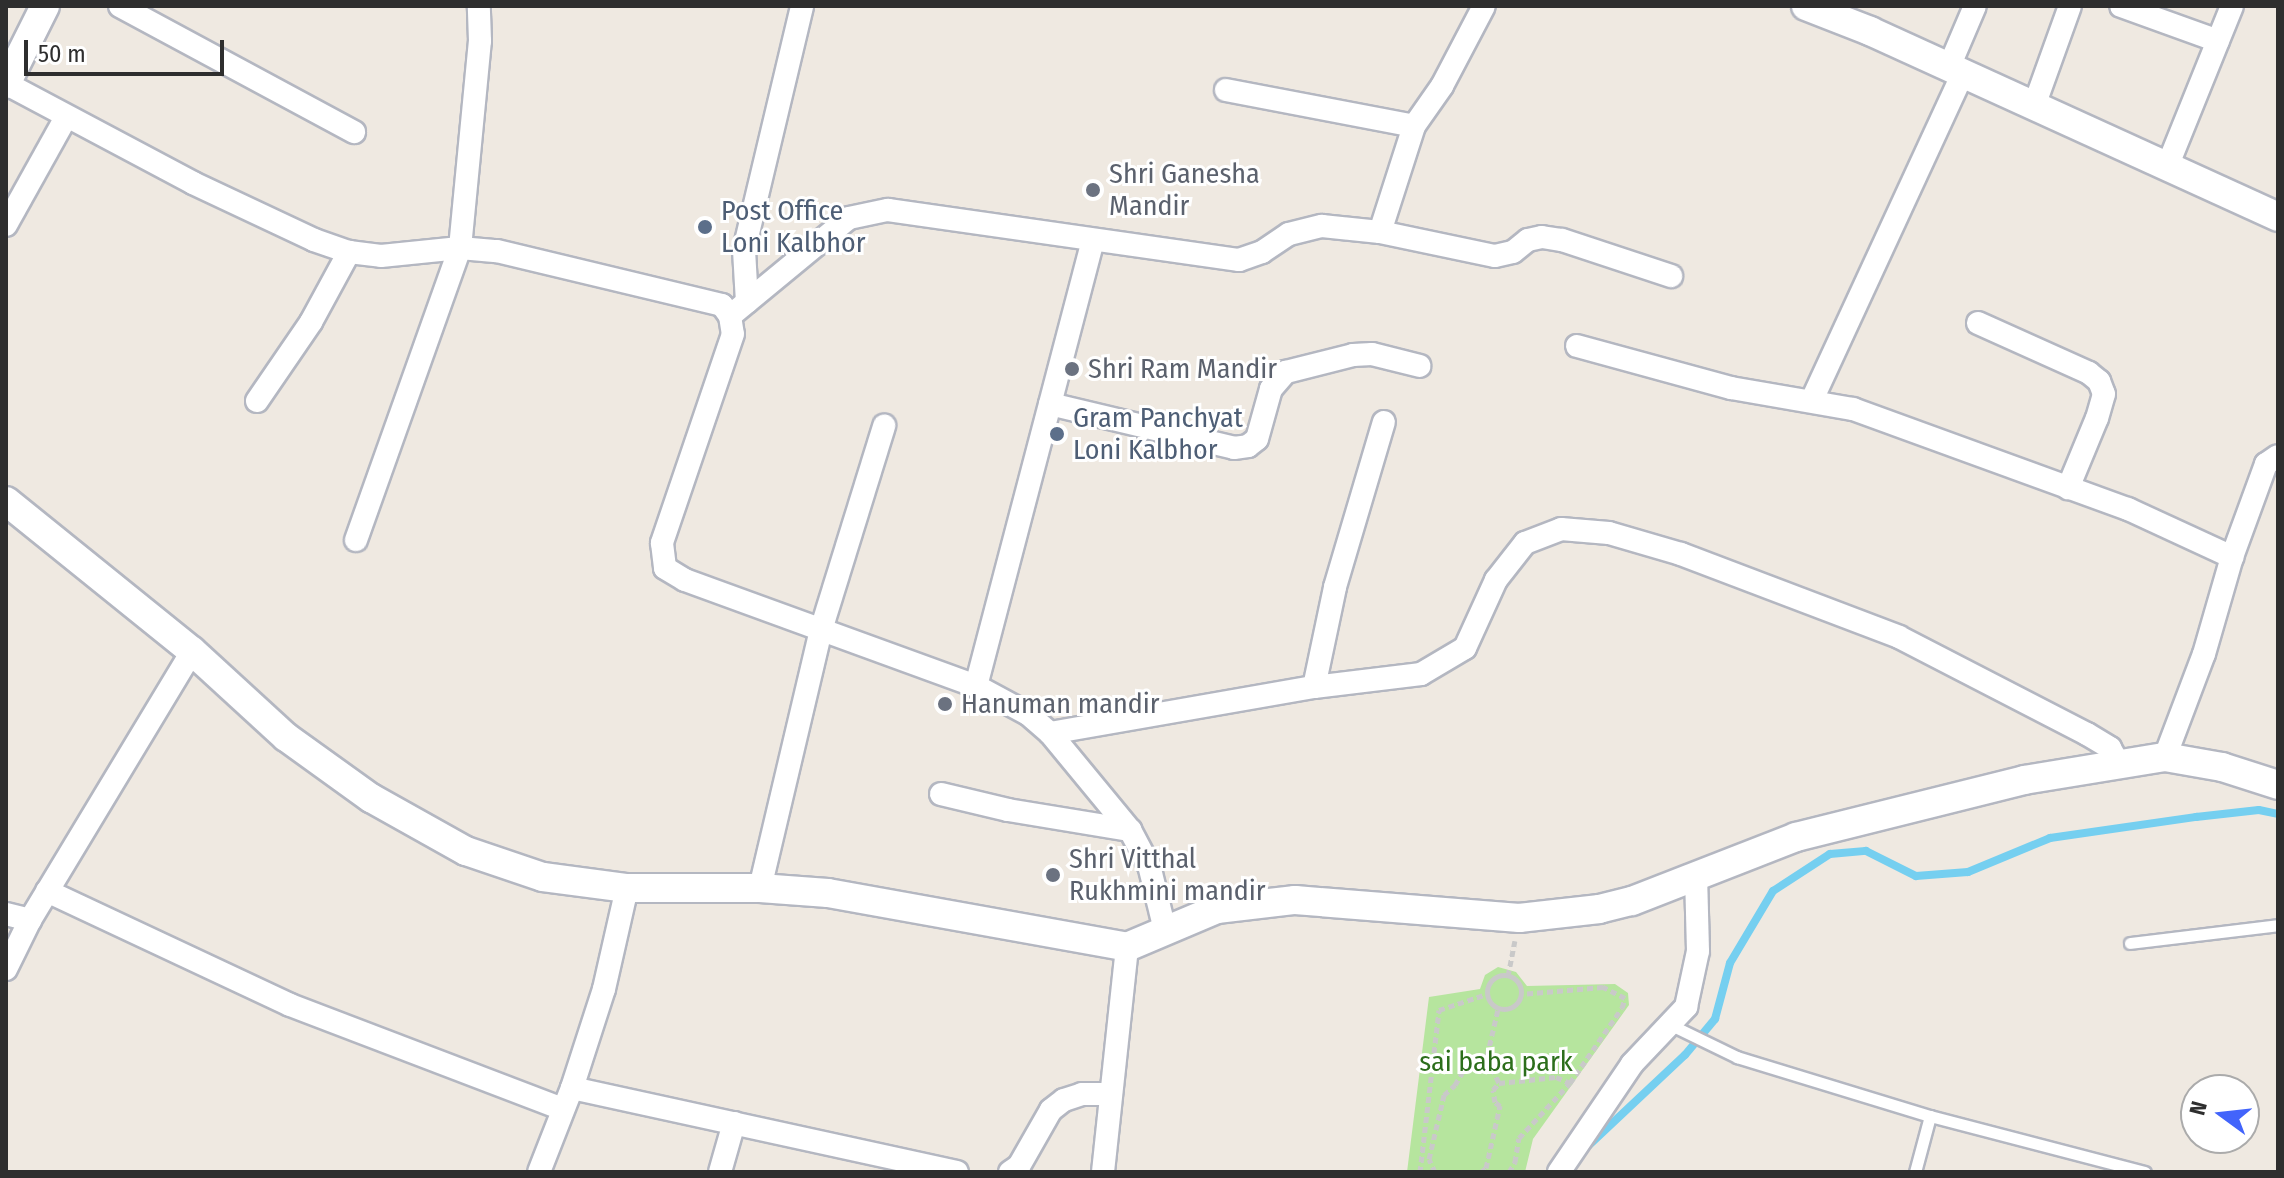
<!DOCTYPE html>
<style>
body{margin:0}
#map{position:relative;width:2284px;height:1178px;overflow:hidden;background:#efe9e1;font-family:"Fira Sans Condensed",sans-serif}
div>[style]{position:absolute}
.green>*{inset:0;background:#b6e59e}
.stream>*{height:8px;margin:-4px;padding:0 4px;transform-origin:4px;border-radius:4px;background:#75cff0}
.path>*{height:5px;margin-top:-2.5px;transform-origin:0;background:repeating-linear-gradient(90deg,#c9c9c9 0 6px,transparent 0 10px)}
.path>.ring{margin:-2.5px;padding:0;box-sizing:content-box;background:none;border:5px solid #c9c9c9;border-radius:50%}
.roads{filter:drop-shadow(2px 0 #b4b7c1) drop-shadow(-2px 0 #b4b7c1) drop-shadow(0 2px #b4b7c1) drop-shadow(0 -2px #b4b7c1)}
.service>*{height:11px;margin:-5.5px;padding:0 5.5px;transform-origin:5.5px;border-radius:5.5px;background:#fff}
.minor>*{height:22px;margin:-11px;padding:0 11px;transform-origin:11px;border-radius:11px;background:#fff}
.tertiary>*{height:28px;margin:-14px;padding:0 14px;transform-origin:14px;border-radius:14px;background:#fff}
.dots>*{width:22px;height:22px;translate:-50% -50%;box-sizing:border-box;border:4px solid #fff;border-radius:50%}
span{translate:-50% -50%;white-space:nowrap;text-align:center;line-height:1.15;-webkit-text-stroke:6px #fff;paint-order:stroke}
.worship-label{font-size:28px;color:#5b616d}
.left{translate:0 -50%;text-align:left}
.service-label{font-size:28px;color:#4e5e75}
.park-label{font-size:28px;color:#2c6e1b}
.frame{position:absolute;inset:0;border:8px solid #2e2e2e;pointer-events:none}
.north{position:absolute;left:2180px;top:1074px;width:80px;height:80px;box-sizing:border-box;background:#fff;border:2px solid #ababab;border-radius:50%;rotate:285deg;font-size:22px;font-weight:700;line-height:32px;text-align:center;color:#2e2e2e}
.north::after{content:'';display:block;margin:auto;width:28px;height:36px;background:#4264fb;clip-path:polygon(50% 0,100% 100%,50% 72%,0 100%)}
.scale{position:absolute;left:24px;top:40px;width:200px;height:36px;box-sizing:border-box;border:4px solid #2e2e2e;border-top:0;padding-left:10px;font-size:24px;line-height:28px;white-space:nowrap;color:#2e2e2e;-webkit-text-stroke:6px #fff;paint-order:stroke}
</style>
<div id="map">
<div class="green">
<i style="clip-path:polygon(1498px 967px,1516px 972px,1527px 986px,1615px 984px,1628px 993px,1629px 1005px,1533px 1139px,1525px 1172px,1407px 1172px,1429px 997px,1480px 989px,1485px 975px)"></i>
</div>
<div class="stream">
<i style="left:1588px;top:1146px;width:133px;rotate:-43.2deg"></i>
<i style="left:1685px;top:1055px;width:47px;rotate:-50.2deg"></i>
<i style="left:1715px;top:1019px;width:58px;rotate:-75deg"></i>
<i style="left:1730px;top:963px;width:84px;rotate:-59.2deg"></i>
<i style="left:1773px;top:891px;width:68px;rotate:-33deg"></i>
<i style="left:1830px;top:854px;width:36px;rotate:-5deg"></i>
<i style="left:1866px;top:851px;width:56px;rotate:26.6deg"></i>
<i style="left:1916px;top:876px;width:52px;rotate:-4.4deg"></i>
<i style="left:1968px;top:872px;width:89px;rotate:-22.5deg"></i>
<i style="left:2050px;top:838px;width:148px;rotate:-8.2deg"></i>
<i style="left:2196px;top:817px;width:63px;rotate:-6.3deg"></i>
<i style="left:2259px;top:810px;width:19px;rotate:12deg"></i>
</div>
<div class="path">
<i class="ring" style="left:1487px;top:975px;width:29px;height:29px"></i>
<i style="left:1508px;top:976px;width:36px;rotate:-79deg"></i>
<i style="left:1485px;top:1065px;width:57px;rotate:-76.9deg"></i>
<i style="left:1420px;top:1172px;width:163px;rotate:-83.3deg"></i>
<i style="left:1439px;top:1010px;width:51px;rotate:-18.4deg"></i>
<i style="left:1435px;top:1172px;width:14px;rotate:-115deg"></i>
<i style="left:1429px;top:1159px;width:66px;rotate:-76.8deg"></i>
<i style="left:1444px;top:1095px;width:15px;rotate:-42deg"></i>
<i style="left:1455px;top:1085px;width:22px;rotate:-60deg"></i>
<i style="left:1466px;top:1066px;width:26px;rotate:4deg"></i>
<i style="left:1492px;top:1068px;width:17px;rotate:65deg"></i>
<i style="left:1499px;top:1083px;width:57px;rotate:-6deg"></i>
<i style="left:1556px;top:1077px;width:15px;rotate:23deg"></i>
<i style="left:1570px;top:1083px;width:91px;rotate:-55.3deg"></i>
<i style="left:1622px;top:1008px;width:10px;rotate:-73deg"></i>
<i style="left:1625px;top:998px;width:25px;rotate:-153deg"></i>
<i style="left:1603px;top:987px;width:82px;rotate:175.1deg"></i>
<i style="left:1481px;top:1172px;width:6px;rotate:-39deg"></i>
<i style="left:1486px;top:1168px;width:64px;rotate:-77.3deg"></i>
<i style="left:1500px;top:1106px;width:6px;rotate:-141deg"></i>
<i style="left:1495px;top:1102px;width:12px;rotate:-99deg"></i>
<i style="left:1493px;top:1090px;width:9px;rotate:-49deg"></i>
<i style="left:1509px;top:1172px;width:12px;rotate:-59deg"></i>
<i style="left:1515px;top:1162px;width:24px;rotate:-81deg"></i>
<i style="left:1519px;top:1138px;width:75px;rotate:-47.2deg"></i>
</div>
<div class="roads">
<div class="service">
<i style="left:2130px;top:943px;width:149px;rotate:-6.9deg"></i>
<i style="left:1669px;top:1024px;width:76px;rotate:25.9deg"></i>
<i style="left:1737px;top:1057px;width:202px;rotate:17deg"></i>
<i style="left:1930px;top:1116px;width:222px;rotate:14.6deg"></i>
<i style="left:1915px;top:1172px;width:58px;rotate:-75deg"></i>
</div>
<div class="minor">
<i style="left:120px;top:6px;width:266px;rotate:28.3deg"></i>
<i style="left:2121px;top:6px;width:103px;rotate:19.8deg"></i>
<i style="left:1949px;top:67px;width:66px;rotate:-66.9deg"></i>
<i style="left:7px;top:84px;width:211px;rotate:28deg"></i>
<i style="left:193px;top:183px;width:134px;rotate:25.2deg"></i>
<i style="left:314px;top:240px;width:37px;rotate:19deg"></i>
<i style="left:349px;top:252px;width:32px;rotate:7deg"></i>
<i style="left:381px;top:256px;width:79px;rotate:-5.8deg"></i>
<i style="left:460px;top:248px;width:37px;rotate:5deg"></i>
<i style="left:497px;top:251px;width:231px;rotate:13.5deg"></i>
<i style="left:722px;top:305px;width:14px;rotate:54deg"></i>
<i style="left:730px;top:316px;width:18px;rotate:81deg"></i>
<i style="left:733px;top:334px;width:221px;rotate:108.8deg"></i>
<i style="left:662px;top:543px;width:25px;rotate:83deg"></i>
<i style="left:665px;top:568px;width:23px;rotate:31deg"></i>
<i style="left:685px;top:580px;width:310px;rotate:20deg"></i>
<i style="left:976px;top:686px;width:59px;rotate:28.3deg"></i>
<i style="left:1028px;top:714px;width:29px;rotate:41deg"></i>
<i style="left:1050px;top:733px;width:126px;rotate:50.5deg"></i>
<i style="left:1130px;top:830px;width:40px;rotate:62deg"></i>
<i style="left:1149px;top:865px;width:67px;rotate:76.2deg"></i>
<i style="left:1226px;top:90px;width:191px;rotate:10.8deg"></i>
<i style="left:2034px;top:106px;width:106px;rotate:-70.2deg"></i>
<i style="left:2167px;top:167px;width:174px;rotate:-68deg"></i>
<i style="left:6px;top:225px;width:124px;rotate:-60.9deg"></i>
<i style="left:1380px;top:232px;width:111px;rotate:-72.2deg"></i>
<i style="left:1414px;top:126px;width:49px;rotate:-55deg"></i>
<i style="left:1442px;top:86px;width:90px;rotate:-62.3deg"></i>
<i style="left:747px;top:302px;width:52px;rotate:-93.3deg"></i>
<i style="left:744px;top:250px;width:251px;rotate:-76.6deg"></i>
<i style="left:730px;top:316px;width:154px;rotate:-39.5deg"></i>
<i style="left:849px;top:218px;width:40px;rotate:-12deg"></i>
<i style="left:888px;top:210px;width:355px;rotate:8.1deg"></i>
<i style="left:1239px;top:260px;width:24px;rotate:-19deg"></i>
<i style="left:1262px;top:252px;width:32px;rotate:-34deg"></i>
<i style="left:1289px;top:234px;width:34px;rotate:-14deg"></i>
<i style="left:1322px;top:226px;width:58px;rotate:5.9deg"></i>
<i style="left:1380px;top:232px;width:117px;rotate:11.8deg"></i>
<i style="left:1495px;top:256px;width:18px;rotate:-13deg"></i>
<i style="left:1513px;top:252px;width:19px;rotate:-39deg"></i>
<i style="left:1528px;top:240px;width:14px;rotate:-12deg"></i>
<i style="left:1542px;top:237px;width:20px;rotate:9deg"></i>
<i style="left:1562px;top:240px;width:115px;rotate:18.3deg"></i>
<i style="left:1978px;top:323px;width:122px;rotate:24.2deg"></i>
<i style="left:2089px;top:373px;width:13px;rotate:39deg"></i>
<i style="left:2099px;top:381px;width:14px;rotate:69deg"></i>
<i style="left:2104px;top:394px;width:25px;rotate:106deg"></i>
<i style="left:2097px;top:418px;width:76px;rotate:112.5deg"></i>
<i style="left:1577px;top:346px;width:160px;rotate:15.3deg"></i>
<i style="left:1731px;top:388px;width:124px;rotate:9.8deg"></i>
<i style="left:1853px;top:409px;width:293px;rotate:20deg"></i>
<i style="left:2128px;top:509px;width:115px;rotate:24.8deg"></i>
<i style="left:1812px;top:400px;width:360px;rotate:-65.2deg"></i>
<i style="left:257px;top:401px;width:96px;rotate:-55.6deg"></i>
<i style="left:311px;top:322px;width:80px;rotate:-61.5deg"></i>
<i style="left:1050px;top:404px;width:189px;rotate:13.4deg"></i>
<i style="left:1234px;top:448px;width:14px;rotate:-8deg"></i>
<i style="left:1248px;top:446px;width:11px;rotate:-38deg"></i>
<i style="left:1257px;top:439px;width:52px;rotate:-74.4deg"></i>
<i style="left:1271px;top:389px;width:23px;rotate:-49deg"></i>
<i style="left:1286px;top:372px;width:69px;rotate:-14.2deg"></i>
<i style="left:1353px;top:355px;width:19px;rotate:-3deg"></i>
<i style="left:1372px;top:354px;width:49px;rotate:14deg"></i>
<i style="left:356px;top:540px;width:310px;rotate:-70.4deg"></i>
<i style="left:460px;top:248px;width:208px;rotate:-84.5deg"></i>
<i style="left:480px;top:41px;width:35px;rotate:-92deg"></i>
<i style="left:976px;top:686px;width:461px;rotate:-75.3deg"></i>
<i style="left:1314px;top:687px;width:102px;rotate:-78.1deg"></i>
<i style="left:1335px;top:587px;width:172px;rotate:-73.5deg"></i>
<i style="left:1050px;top:733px;width:268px;rotate:-9.9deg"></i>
<i style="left:1314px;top:687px;width:108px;rotate:-6.9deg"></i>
<i style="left:1421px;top:674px;width:51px;rotate:-30.6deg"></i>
<i style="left:1465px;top:648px;width:75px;rotate:-65.5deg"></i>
<i style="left:1496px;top:580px;width:47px;rotate:-51.9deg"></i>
<i style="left:1525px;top:543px;width:39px;rotate:-21deg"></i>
<i style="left:1561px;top:529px;width:48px;rotate:4.8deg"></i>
<i style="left:1609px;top:533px;width:75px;rotate:16.3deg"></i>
<i style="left:1681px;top:554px;width:233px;rotate:20.8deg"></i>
<i style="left:1899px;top:637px;width:212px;rotate:27.3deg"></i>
<i style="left:2087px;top:734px;width:27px;rotate:31deg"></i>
<i style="left:2110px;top:748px;width:21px;rotate:61deg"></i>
<i style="left:2165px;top:757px;width:110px;rotate:-69.3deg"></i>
<i style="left:2204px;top:654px;width:101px;rotate:-73.9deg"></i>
<i style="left:2232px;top:557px;width:99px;rotate:-69.9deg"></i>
<i style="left:2266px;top:464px;width:14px;rotate:-34deg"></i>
<i style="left:941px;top:794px;width:69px;rotate:13.4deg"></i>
<i style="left:1008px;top:810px;width:124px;rotate:9.3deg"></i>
<i style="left:760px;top:888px;width:265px;rotate:-76.7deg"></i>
<i style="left:821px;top:630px;width:214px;rotate:-72.8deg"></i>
<i style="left:47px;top:891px;width:268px;rotate:25.1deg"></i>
<i style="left:290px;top:1005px;width:292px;rotate:20.9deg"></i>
<i style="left:6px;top:914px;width:25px;rotate:14deg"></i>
<i style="left:6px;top:969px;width:55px;rotate:-63.9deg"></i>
<i style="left:30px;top:920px;width:314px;rotate:-58.9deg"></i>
<i style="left:572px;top:1088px;width:394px;rotate:12.3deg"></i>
<i style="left:539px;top:1172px;width:90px;rotate:-68.6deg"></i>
<i style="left:572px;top:1088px;width:104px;rotate:-72.1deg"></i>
<i style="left:604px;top:989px;width:104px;rotate:-77.2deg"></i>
<i style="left:720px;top:1172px;width:51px;rotate:-74.1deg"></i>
<i style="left:1010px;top:1172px;width:11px;rotate:-34deg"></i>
<i style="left:1019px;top:1166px;width:64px;rotate:-60.3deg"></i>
<i style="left:1051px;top:1110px;width:16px;rotate:-38deg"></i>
<i style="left:1064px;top:1100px;width:19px;rotate:-18deg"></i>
<i style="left:1082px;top:1094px;width:29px"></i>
<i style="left:1103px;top:1172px;width:226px;rotate:-83.9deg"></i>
<i style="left:1559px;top:1172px;width:130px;rotate:-55.9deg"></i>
<i style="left:1632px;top:1064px;width:79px;rotate:-46.5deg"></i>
<i style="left:1686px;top:1007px;width:57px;rotate:-77.9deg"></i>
<i style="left:1698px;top:951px;width:76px;rotate:-91.5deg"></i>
</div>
<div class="tertiary">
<i style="left:1806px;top:6px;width:69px;rotate:21.3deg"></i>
<i style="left:1870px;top:31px;width:448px;rotate:24.5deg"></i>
<i style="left:6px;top:84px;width:87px;rotate:-63.4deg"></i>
<i style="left:6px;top:501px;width:239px;rotate:38.9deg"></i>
<i style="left:192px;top:651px;width:127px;rotate:42.5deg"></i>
<i style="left:286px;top:737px;width:105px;rotate:35.7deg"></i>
<i style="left:371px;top:798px;width:109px;rotate:29.2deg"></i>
<i style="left:466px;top:851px;width:81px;rotate:18.7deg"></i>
<i style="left:543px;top:877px;width:85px;rotate:7.5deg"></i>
<i style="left:627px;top:888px;width:133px"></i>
<i style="left:760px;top:888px;width:68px;rotate:4.2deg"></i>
<i style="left:828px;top:893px;width:304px;rotate:10.2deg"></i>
<i style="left:1127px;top:947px;width:98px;rotate:-22.9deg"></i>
<i style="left:1217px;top:909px;width:79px;rotate:-6.6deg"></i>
<i style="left:1295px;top:900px;width:225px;rotate:4.6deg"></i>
<i style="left:1519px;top:918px;width:81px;rotate:-6.4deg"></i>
<i style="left:1599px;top:909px;width:34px;rotate:-14deg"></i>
<i style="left:1632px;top:901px;width:176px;rotate:-21.3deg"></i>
<i style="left:1796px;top:837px;width:235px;rotate:-14deg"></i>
<i style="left:2024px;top:780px;width:143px;rotate:-9.3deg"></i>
<i style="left:2165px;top:757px;width:58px;rotate:10deg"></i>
<i style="left:2222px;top:767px;width:59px;rotate:17.8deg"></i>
</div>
</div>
<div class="dots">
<i style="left:1093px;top:190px;background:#6b7280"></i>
<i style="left:705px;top:227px;background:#5c6f8a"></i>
<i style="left:1072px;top:369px;background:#6b7280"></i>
<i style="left:1057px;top:434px;background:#5c6f8a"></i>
<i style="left:945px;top:704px;background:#6b7280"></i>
<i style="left:1053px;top:875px;background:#6b7280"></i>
</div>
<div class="worship-label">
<span class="left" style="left:1109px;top:190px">Shri Ganesha<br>Mandir</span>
<span class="left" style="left:1088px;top:369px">Shri Ram Mandir</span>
<span class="left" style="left:961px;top:704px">Hanuman mandir</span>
<span class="left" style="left:1069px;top:875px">Shri Vitthal<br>Rukhmini mandir</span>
</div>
<div class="service-label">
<span class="left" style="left:721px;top:227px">Post Office<br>Loni Kalbhor</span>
<span class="left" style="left:1073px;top:434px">Gram Panchyat<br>Loni Kalbhor</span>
</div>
<div class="park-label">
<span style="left:1496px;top:1062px">sai baba park</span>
</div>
<div class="frame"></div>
<div class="north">N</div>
<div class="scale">50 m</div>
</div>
